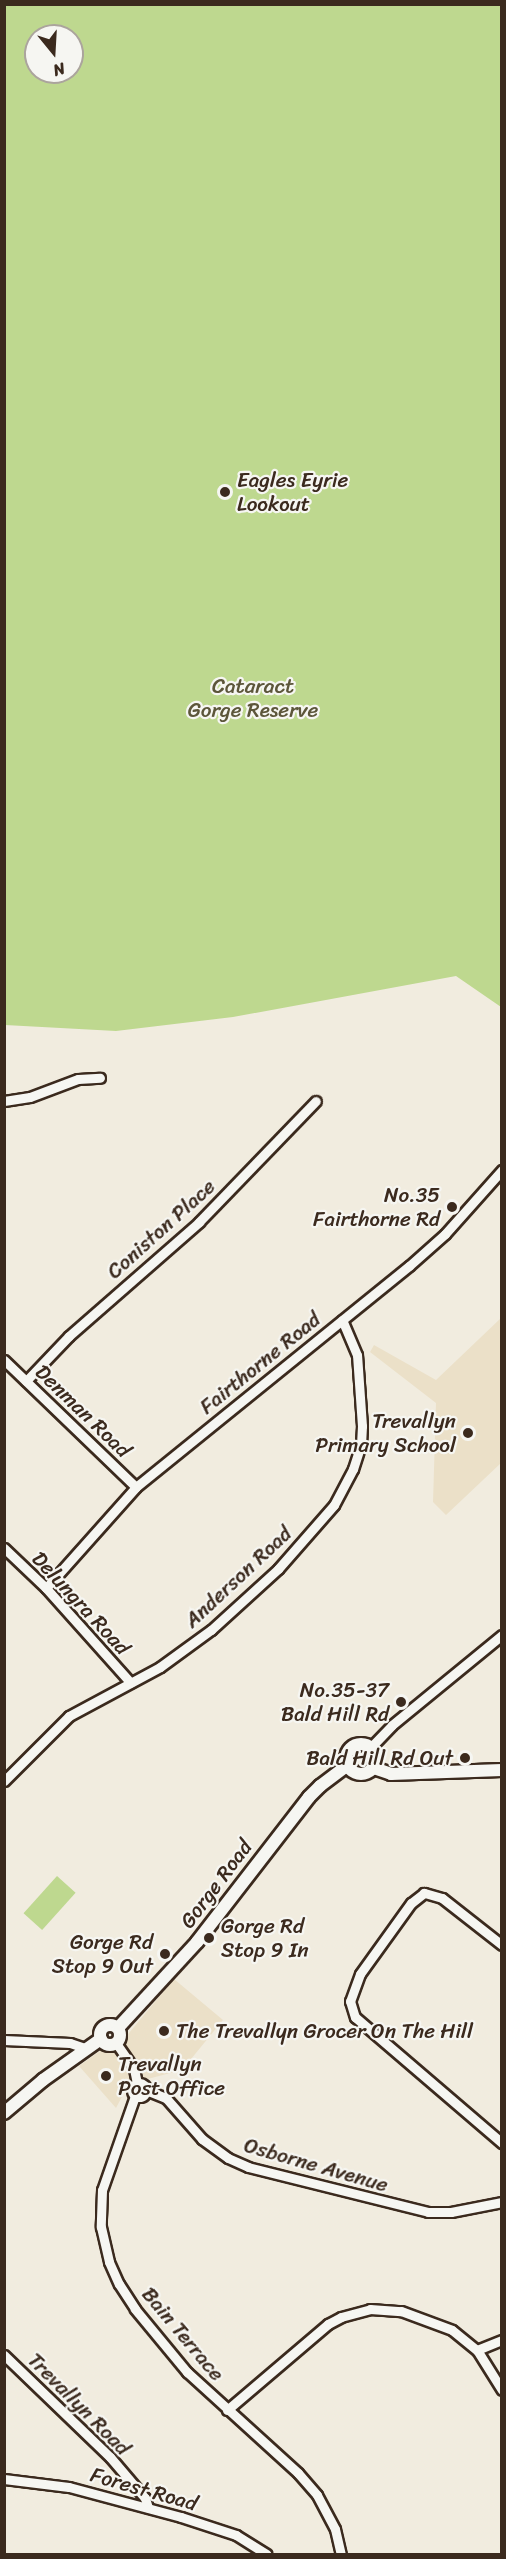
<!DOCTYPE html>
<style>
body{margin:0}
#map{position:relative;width:506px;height:2559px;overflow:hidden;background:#f1ecdf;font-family:Sriracha,sans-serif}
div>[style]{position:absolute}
.built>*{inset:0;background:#ebe0c8}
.green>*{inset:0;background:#bed88f;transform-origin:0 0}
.roads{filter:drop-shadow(2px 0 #3b2a1e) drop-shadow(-2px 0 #3b2a1e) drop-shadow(0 2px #3b2a1e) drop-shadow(0 -2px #3b2a1e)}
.minor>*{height:9px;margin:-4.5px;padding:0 4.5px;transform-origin:4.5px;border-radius:4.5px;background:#f6f6f2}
.minor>.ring{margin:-4.5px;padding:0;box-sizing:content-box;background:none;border:9px solid #f6f6f2;border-radius:50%}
.tertiary>*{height:12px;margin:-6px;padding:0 6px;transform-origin:6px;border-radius:6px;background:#f6f6f2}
.tertiary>.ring{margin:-6px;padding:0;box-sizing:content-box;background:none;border:12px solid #f6f6f2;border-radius:50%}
.dots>*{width:16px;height:16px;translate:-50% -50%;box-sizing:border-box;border:3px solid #f6f6f2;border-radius:50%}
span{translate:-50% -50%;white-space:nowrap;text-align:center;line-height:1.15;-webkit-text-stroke:4.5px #f6f6f2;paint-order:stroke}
.poi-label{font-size:21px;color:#3b2a1e}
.left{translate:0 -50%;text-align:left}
.right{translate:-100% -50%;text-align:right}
.park-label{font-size:21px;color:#5c563a}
.street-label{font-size:21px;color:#3b2a1e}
.frame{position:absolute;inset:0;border:6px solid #3b2a1e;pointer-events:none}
.north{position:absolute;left:24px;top:24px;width:60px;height:60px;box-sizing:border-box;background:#f6f6f2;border:2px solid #aba49d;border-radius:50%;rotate:162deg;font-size:16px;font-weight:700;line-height:24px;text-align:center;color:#3b2a1e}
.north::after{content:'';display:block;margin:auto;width:21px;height:27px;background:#3b2a1e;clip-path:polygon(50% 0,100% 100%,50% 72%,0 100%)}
</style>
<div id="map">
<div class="built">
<i style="clip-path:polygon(501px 1318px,501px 1463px,446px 1515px,433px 1502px,436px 1403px,370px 1352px,374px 1345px,436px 1380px)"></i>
<i style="clip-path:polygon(174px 1979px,223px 2020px,182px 2070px,136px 2082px,126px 2089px,116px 2108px,79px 2066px,103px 2049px,114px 2051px)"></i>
</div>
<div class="green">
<i style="clip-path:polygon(evenodd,4px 5px,501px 5px,501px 1007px,456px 976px,233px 1017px,116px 1031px,5px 1025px,4px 5px,36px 36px,72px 36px,72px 72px,36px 72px,36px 36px)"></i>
<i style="left:57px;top:1876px;width:25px;height:50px;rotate:42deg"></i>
</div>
<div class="roads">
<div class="minor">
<i style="left:4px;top:1101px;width:26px;rotate:-9deg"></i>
<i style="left:30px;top:1097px;width:51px;rotate:-20.6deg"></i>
<i style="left:78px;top:1079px;width:22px;rotate:-3deg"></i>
<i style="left:4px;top:1360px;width:183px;rotate:43.9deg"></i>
<i style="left:26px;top:1381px;width:62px;rotate:-46.3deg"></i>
<i style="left:69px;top:1336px;width:173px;rotate:-41.2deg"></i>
<i style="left:199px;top:1222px;width:168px;rotate:-46deg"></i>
<i style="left:4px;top:1548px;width:58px;rotate:43.6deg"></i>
<i style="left:46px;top:1588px;width:127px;rotate:48.2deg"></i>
<i style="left:46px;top:1588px;width:135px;rotate:-48.3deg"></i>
<i style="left:136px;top:1487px;width:351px;rotate:-39deg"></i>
<i style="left:409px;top:1266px;width:48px;rotate:-41.6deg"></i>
<i style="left:445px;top:1234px;width:86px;rotate:-48.3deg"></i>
<i style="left:371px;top:1747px;width:30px;rotate:-46deg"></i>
<i style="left:392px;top:1725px;width:142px;rotate:-39.3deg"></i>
<i style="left:4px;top:1781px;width:92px;rotate:-45deg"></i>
<i style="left:69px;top:1716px;width:103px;rotate:-28.3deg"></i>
<i style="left:160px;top:1667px;width:63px;rotate:-36deg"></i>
<i style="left:211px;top:1630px;width:91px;rotate:-42.3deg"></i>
<i style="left:278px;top:1569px;width:85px;rotate:-48.8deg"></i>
<i style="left:334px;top:1505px;width:41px;rotate:-62.2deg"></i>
<i style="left:353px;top:1469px;width:25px;rotate:-72deg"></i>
<i style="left:361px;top:1445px;width:19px;rotate:-87deg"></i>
<i style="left:362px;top:1426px;width:71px;rotate:-94deg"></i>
<i style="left:357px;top:1355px;width:38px;rotate:-113deg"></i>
<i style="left:502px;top:1945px;width:76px;rotate:-141.9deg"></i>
<i style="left:442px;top:1898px;width:19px;rotate:-164deg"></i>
<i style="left:424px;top:1893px;width:16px;rotate:142deg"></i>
<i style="left:411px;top:1903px;width:87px;rotate:125.7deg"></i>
<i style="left:360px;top:1974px;width:29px;rotate:110deg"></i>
<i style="left:350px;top:2001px;width:17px;rotate:73deg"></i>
<i style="left:355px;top:2017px;width:194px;rotate:40.6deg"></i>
<i style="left:4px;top:2040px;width:66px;rotate:2.6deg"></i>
<i style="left:70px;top:2043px;width:18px;rotate:19deg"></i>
<i style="left:116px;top:2043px;width:32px;rotate:55deg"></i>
<i style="left:134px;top:2069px;width:14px;rotate:78deg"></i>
<i class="ring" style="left:132px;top:2083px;width:5px;height:5px"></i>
<i style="left:146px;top:2090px;width:22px;rotate:22deg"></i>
<i style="left:166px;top:2098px;width:55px;rotate:48.7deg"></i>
<i style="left:202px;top:2139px;width:32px;rotate:36deg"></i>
<i style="left:228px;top:2158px;width:22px;rotate:24deg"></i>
<i style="left:248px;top:2167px;width:186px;rotate:14deg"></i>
<i style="left:428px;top:2212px;width:23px"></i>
<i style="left:451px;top:2212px;width:52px;rotate:-11.1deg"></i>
<i style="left:135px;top:2096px;width:100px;rotate:109.3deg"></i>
<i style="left:102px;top:2190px;width:37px;rotate:92deg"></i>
<i style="left:101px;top:2227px;width:36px;rotate:77deg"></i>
<i style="left:109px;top:2262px;width:24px;rotate:66deg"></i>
<i style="left:119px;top:2284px;width:30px;rotate:57deg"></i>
<i style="left:135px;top:2309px;width:82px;rotate:50.5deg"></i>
<i style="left:187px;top:2372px;width:150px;rotate:42.3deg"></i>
<i style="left:298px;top:2473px;width:29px;rotate:49deg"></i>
<i style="left:317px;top:2495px;width:38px;rotate:62deg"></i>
<i style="left:335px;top:2529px;width:26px;rotate:77deg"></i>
<i style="left:477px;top:2350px;width:27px;rotate:-22deg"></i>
<i style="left:4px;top:2355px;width:147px;rotate:43.9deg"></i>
<i style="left:110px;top:2457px;width:54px;rotate:49.5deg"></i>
<i style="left:145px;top:2498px;width:10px;rotate:73deg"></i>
<i style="left:227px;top:2410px;width:133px;rotate:-40.4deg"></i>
<i style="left:328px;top:2324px;width:15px;rotate:-28deg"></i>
<i style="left:341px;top:2317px;width:30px;rotate:-15deg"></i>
<i style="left:370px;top:2309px;width:31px;rotate:4deg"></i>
<i style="left:401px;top:2311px;width:54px;rotate:20.4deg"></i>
<i style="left:452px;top:2330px;width:32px;rotate:39deg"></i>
<i style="left:477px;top:2350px;width:47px;rotate:58deg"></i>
<i style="left:4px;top:2479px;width:65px;rotate:7deg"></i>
<i style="left:69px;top:2487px;width:116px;rotate:15deg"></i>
<i style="left:181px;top:2517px;width:58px;rotate:18.1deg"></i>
<i style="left:236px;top:2535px;width:36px;rotate:32deg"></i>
</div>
<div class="tertiary">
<i class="ring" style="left:346px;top:1744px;width:18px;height:18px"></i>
<i style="left:374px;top:1768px;width:18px;rotate:19deg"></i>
<i style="left:391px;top:1774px;width:111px;rotate:-2.1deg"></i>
<i class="ring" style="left:100px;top:2025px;width:8px;height:8px"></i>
<i style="left:118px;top:2028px;width:117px;rotate:-47.4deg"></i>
<i style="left:197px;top:1942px;width:183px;rotate:-52.3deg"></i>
<i style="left:309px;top:1797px;width:16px;rotate:-45deg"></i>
<i style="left:320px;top:1786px;width:34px;rotate:-37deg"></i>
<i style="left:4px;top:2113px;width:51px;rotate:-40.2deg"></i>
<i style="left:43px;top:2080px;width:71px;rotate:-35.3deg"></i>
</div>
</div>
<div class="dots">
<i style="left:225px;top:492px;background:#3b2a1e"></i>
<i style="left:452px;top:1207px;background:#3b2a1e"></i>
<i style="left:468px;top:1433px;background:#3b2a1e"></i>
<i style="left:401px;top:1702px;background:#3b2a1e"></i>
<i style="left:465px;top:1758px;background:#3b2a1e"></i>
<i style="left:209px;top:1938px;background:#3b2a1e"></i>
<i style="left:165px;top:1954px;background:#3b2a1e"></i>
<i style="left:164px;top:2031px;background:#3b2a1e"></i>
<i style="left:106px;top:2076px;background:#3b2a1e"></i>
</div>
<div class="poi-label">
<span class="left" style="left:237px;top:492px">Eagles Eyrie<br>Lookout</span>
<span class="right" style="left:440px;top:1207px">No.35<br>Fairthorne Rd</span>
<span class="right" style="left:456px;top:1433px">Trevallyn<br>Primary School</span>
<span class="right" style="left:389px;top:1702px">No.35-37<br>Bald Hill Rd</span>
<span class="right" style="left:453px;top:1758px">Bald Hill Rd Out</span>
<span class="left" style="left:221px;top:1938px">Gorge Rd<br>Stop 9 In</span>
<span class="right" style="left:153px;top:1954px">Gorge Rd<br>Stop 9 Out</span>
<span class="left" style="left:176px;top:2031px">The Trevallyn Grocer On The Hill</span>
<span class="left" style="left:118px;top:2076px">Trevallyn<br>Post Office</span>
</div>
<div class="park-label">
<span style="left:253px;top:698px">Cataract<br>Gorge Reserve</span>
</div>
<div class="street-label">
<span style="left:161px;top:1229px;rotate:-42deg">Coniston Place</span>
<span style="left:260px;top:1363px;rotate:-39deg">Fairthorne Road</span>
<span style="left:83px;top:1411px;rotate:44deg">Denman Road</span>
<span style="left:238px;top:1577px;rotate:-43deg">Anderson Road</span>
<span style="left:81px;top:1603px;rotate:47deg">Delungra Road</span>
<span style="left:216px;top:1884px;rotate:-53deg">Gorge Road</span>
<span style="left:316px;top:2165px;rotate:16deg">Osborne Avenue</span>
<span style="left:183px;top:2334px;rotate:50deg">Bain Terrace</span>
<span style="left:79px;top:2404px;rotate:45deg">Trevallyn Road</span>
<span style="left:144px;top:2489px;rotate:16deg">Forest Road</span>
</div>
<div class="frame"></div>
<div class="north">N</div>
</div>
